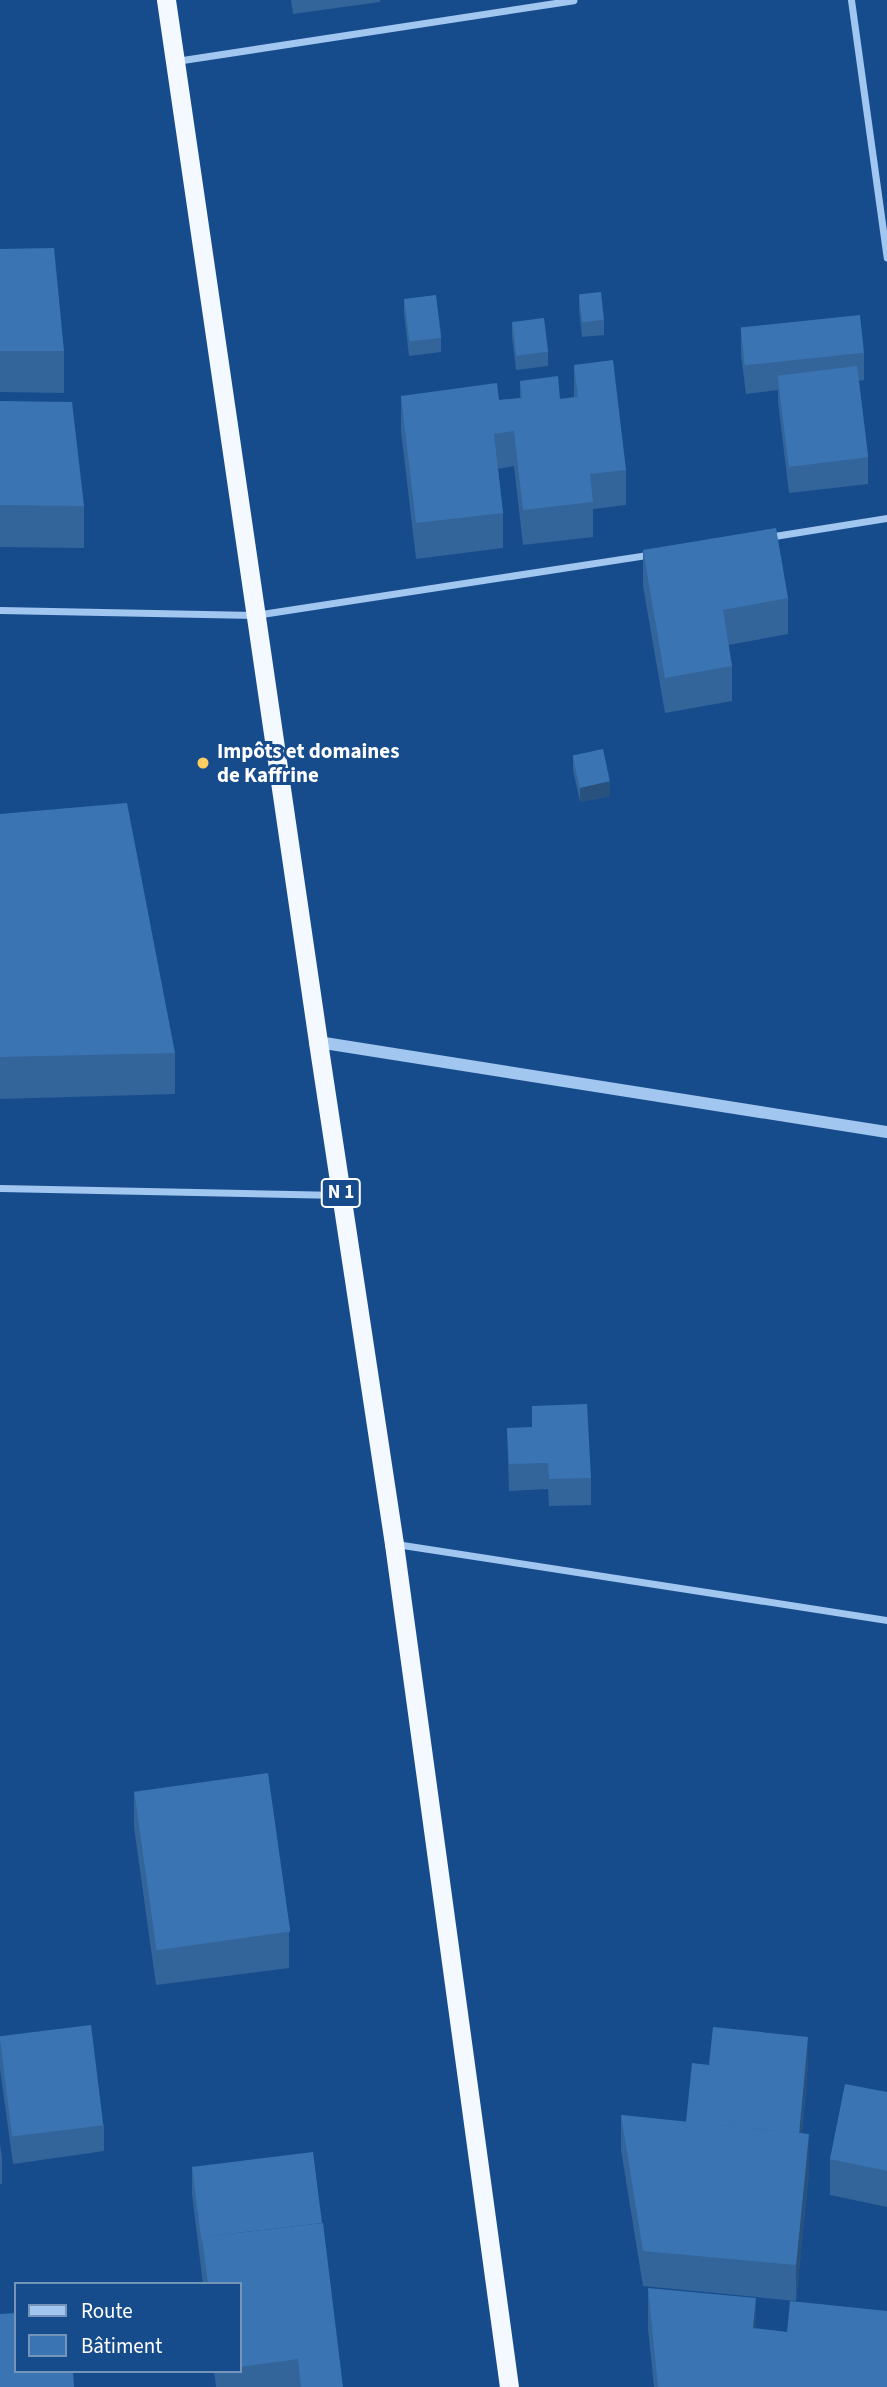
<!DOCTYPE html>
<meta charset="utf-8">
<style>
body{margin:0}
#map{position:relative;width:887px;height:2387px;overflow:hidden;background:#174c8c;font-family:"Source Sans 3",sans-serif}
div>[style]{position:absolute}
.minor>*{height:7px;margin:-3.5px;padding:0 3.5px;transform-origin:3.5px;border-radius:3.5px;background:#a1c6ef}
.tertiary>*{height:12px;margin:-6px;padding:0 6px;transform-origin:6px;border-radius:6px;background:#a1c6ef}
.trunk>*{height:19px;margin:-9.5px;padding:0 9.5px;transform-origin:9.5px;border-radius:9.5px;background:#f4f8ff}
.wall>*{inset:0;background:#33649a}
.shaded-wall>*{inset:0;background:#29517d}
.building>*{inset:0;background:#3b74b3;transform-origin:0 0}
.dots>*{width:19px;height:19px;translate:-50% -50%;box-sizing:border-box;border:4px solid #174c8c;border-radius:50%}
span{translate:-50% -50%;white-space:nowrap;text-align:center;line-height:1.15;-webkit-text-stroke:6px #174c8c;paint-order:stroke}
.shield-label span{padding:2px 5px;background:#174c8c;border:2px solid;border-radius:5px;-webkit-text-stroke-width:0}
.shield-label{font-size:19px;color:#fff;font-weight:700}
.poi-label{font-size:21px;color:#fff;font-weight:700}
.left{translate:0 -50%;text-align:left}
.legend{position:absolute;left:14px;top:2282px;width:228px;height:91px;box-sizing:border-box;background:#174c8c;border:2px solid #7494ba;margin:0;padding:9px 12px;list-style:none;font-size:21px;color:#fff}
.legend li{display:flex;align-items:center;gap:14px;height:35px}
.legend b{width:35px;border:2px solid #7494ba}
</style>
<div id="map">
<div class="minor">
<i style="left:851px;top:0;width:260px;rotate:82.1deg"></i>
<i style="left:176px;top:61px;width:402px;rotate:-8.7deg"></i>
<i style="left:768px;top:537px;width:121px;rotate:-9.1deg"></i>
<i style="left:0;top:610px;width:255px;rotate:1.1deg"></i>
<i style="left:255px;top:615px;width:399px;rotate:-8.7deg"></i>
<i style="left:0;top:1188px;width:340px;rotate:1.2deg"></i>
<i style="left:396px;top:1544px;width:497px;rotate:8.8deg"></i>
</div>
<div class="tertiary">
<i style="left:318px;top:1042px;width:576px;rotate:8.99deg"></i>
</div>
<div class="trunk">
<i style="left:166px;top:0;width:1053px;rotate:81.7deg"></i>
<i style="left:318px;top:1042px;width:508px;rotate:81.39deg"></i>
<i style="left:394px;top:1544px;width:851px;rotate:82.23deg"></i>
</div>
<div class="wall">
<i style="clip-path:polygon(291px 0,380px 0,380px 2px,293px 14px)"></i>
<i style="clip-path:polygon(0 249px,64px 351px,64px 393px,0 392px)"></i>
<i style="clip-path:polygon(579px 295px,604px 320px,604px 335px,582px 337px,579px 309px)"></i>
<i style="clip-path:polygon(404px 299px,441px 338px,441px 352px,409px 356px,404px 313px)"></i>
<i style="clip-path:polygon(512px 322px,548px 352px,548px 366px,516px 370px,512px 336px)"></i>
<i style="clip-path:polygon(741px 329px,864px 353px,864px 380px,859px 381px,868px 457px,868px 484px,789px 493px,778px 402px,778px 390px,746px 394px,741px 356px)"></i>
<i style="clip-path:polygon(574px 365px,626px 470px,626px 505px,593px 509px,593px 537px,523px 545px,514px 466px,498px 469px,503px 513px,503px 548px,416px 559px,401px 431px,401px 396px,499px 400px,520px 398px,520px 381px,560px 399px,574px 397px)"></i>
<i style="clip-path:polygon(0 401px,84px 506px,84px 548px,0 547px)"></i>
<i style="clip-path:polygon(643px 550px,788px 598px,788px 634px,728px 645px,732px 666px,732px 701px,665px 713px,643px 586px)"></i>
<i style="clip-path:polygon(573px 755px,610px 796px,580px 802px,573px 770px)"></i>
<i style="clip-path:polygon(0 814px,175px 1053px,175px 1094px,0 1099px)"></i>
<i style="clip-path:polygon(507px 1428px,591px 1478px,591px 1505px,549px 1506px,548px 1489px,509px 1491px)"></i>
<i style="clip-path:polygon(134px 1791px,289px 1932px,289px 1968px,156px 1985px,134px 1827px)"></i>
<i style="clip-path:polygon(0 2038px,104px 2125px,104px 2151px,13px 2164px,0 2069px)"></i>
<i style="clip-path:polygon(808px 2063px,802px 2133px,809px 2170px,796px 2301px,643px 2286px,621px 2150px,621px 2115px,686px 2122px,709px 2065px)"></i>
<i style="clip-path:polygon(887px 2092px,887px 2207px,830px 2195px,830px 2159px)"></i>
<i style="clip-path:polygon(0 2144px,2px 2157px,2px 2184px,0 2184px)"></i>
<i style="clip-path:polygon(192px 2167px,343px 2387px,216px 2387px,214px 2371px,240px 2371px,240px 2284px,203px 2284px,192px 2194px)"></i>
<i style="clip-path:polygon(648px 2288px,756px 2329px,787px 2332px,887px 2387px,654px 2387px,648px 2329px)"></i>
</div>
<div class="shaded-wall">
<i style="clip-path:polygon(610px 781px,610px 796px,580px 802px,580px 788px)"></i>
<i style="clip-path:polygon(808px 2037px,808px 2063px,799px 2163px,799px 2136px)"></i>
<i style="clip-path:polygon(809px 2134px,809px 2170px,796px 2301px,796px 2265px)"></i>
<i style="clip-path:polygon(756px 2298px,756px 2340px,753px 2328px)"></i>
</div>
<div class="building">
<i style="clip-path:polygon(54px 248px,64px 351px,0 351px,0 249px)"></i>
<i style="left:601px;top:292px;width:28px;height:22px;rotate:84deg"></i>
<i style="left:436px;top:295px;width:43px;height:32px;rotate:83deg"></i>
<i style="left:860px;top:315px;width:38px;height:120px;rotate:84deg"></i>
<i style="left:544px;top:318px;width:34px;height:32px;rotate:83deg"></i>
<i style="clip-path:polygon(613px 360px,626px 470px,590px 474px,593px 502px,523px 510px,514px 431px,494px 434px,503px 513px,416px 523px,401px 396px,497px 383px,499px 400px,522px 398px,520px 381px,558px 376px,560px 399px,578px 397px,574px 365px)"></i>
<i style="left:857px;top:366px;width:92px;height:80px;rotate:83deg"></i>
<i style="clip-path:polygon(0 401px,72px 402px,84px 506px,0 505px)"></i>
<i style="clip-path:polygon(776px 528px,788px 598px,723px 610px,732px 666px,665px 678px,643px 550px)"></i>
<i style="left:603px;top:749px;width:33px;height:31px;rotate:78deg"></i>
<i style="clip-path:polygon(127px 803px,175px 1053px,0 1057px,0 814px)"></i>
<i style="clip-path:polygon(587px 1404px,591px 1478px,549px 1479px,548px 1463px,509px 1464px,507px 1428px,532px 1427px,532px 1406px)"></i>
<i style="left:268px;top:1773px;width:160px;height:135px;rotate:82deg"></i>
<i style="left:91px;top:2025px;width:101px;height:92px;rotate:83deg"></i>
<i style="clip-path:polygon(713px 2027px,808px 2037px,799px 2133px,686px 2122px,692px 2063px,709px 2065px)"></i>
<i style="clip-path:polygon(845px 2084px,887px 2092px,887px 2171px,830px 2159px)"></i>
<i style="clip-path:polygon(621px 2115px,809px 2134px,796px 2265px,643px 2251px)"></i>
<i style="clip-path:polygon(313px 2152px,322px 2223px,202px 2237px,202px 2246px,192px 2167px)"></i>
<i style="clip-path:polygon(323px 2223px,343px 2387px,301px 2387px,298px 2359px,240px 2367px,240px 2284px,208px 2284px,202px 2237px)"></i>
<i style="clip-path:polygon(648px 2288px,756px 2298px,753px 2328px,787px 2332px,790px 2301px,887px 2311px,887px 2387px,658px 2387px)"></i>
<i style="clip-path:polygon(16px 2313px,16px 2371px,73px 2371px,74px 2387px,0 2387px,0 2314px)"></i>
</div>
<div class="dots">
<i style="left:203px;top:763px;background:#ffce5f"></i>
</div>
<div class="shield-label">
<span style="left:341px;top:1193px">N 1</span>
</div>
<div class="poi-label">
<span class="left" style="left:217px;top:763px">Impôts et domaines<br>de Kaffrine</span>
</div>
<ul class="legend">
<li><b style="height:9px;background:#a1c6ef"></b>Route</li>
<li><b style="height:19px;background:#3b74b3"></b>Bâtiment</li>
</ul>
</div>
